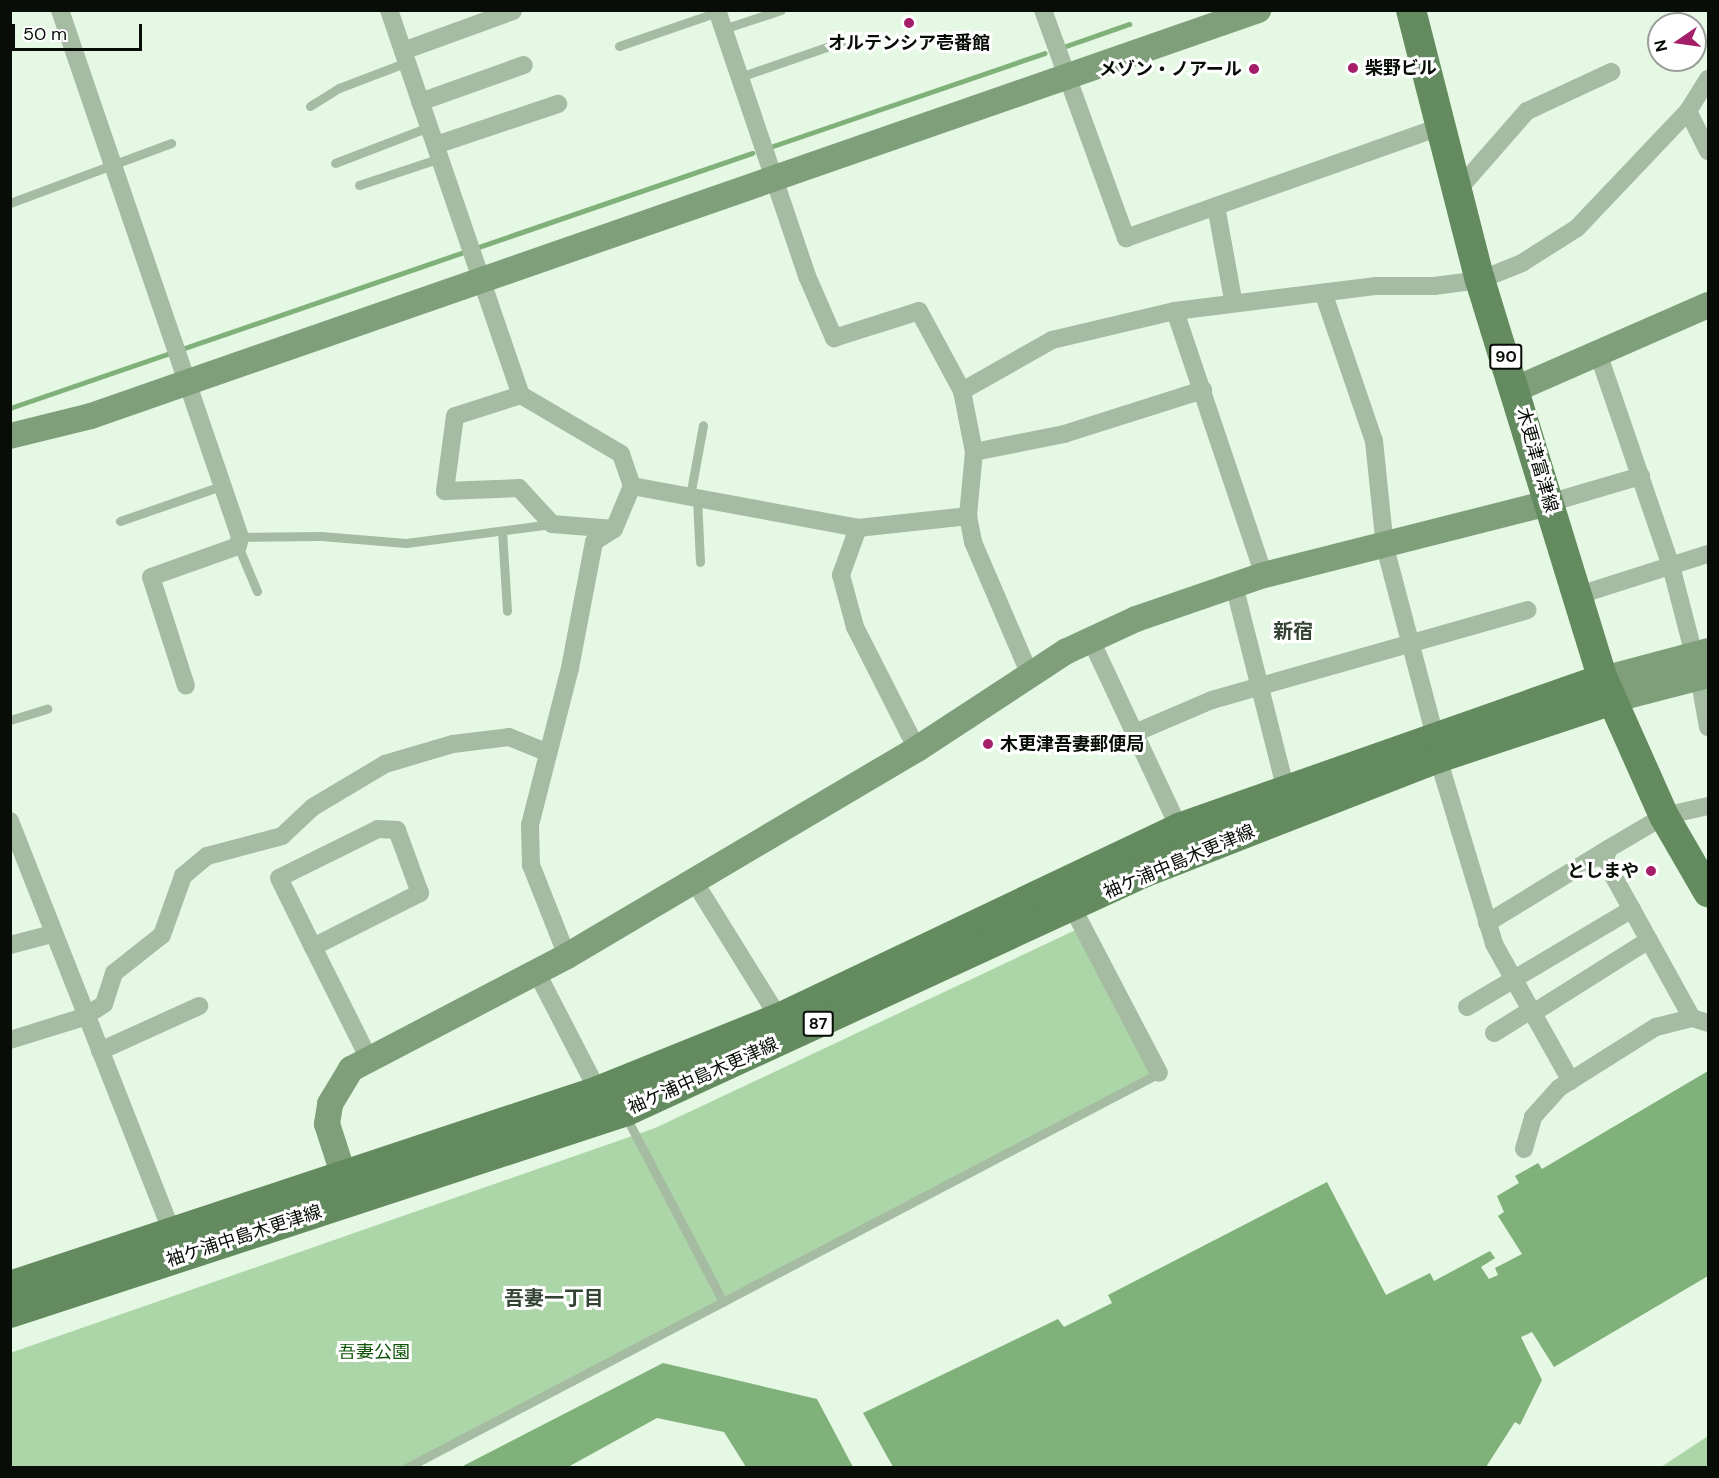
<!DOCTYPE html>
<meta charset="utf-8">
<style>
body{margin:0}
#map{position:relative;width:1719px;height:1478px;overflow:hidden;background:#e5f8e3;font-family:"DM Sans","Noto Sans JP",sans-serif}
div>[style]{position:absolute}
.green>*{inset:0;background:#add6a8}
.water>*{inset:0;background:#80b17a}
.stream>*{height:5px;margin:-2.5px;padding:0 2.5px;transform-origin:2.5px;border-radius:2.5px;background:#80b17a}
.lane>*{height:9px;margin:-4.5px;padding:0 4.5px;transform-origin:4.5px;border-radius:4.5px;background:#a5bba2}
.street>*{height:18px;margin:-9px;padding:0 9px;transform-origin:9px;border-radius:9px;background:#a5bba2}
.secondary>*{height:26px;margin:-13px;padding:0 13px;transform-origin:13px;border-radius:13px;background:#7f9f7b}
.primary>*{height:30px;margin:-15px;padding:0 15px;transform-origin:15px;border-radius:15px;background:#638b5f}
.dots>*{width:16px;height:16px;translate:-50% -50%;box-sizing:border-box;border:3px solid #fff;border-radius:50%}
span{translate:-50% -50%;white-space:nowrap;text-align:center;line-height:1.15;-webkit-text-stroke:6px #fff;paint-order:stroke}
.shield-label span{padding:2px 4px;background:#fff;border:2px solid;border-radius:4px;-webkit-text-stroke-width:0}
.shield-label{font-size:16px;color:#080d07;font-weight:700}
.poi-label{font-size:18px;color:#080d07;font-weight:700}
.left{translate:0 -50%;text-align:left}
.right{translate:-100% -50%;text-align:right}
.street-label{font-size:18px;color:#080d07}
.park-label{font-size:18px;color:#0e5409}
.neighbourhood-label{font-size:20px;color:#344333;font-weight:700}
.frame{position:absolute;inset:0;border:12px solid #080d07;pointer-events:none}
.north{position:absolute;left:1647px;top:12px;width:60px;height:60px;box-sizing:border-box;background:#fff;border:2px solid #9c9e9c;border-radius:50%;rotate:257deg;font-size:16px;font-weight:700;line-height:24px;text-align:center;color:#080d07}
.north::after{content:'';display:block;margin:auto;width:21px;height:27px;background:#a41e69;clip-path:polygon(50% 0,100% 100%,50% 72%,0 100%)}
.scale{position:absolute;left:12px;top:24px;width:130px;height:27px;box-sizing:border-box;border:3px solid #080d07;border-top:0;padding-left:8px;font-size:18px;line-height:21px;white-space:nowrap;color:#080d07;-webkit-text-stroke:4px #fff;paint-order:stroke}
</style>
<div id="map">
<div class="green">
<i style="clip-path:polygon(1082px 927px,1159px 1073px,404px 1467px,11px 1467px,10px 1353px,655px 1128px)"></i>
<i style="clip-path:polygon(1708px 1436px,1708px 1467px,1661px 1467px)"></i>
</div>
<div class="water">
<i style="clip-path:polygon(1708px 1071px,1708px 1276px,1554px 1367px,1532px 1332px,1521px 1337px,1542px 1380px,1520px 1425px,1515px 1422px,1486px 1467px,893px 1467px,863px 1413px,1058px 1319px,1064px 1327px,1112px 1303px,1108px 1295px,1327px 1182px,1386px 1295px,1430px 1273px,1434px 1281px,1490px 1251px,1495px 1258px,1481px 1267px,1489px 1279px,1498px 1275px,1495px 1268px,1522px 1254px,1498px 1216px,1504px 1212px,1497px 1196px,1519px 1183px,1515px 1176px,1538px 1163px,1542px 1169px)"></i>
<i style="clip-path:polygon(663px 1363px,817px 1399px,853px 1467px,746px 1467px,724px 1432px,657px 1418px,568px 1467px,461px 1467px)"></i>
</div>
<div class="stream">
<i style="left:1066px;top:46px;width:67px;rotate:-19.2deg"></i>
<i style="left:773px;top:146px;width:287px;rotate:-18.9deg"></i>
<i style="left:10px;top:408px;width:785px;rotate:-18.97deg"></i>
</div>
<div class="lane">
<i style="left:723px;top:29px;width:61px;rotate:-18.1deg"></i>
<i style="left:619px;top:46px;width:105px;rotate:-19deg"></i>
<i style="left:740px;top:77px;width:107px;rotate:-19.1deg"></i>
<i style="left:310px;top:106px;width:34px;rotate:-32deg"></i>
<i style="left:339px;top:88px;width:73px;rotate:-20.9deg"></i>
<i style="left:335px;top:163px;width:101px;rotate:-21deg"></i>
<i style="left:359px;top:185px;width:85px;rotate:-18.4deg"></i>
<i style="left:10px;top:203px;width:172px;rotate:-20.4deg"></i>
<i style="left:690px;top:496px;width:72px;rotate:-79.6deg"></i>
<i style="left:697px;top:498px;width:64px;rotate:87.3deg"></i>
<i style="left:120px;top:521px;width:110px;rotate:-19.1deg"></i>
<i style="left:502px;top:531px;width:80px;rotate:86.4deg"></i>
<i style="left:240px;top:537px;width:81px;rotate:-0.7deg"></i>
<i style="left:321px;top:536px;width:85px;rotate:4.7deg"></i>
<i style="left:406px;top:543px;width:147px;rotate:-7.4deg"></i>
<i style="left:238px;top:546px;width:49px;rotate:67.1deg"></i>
<i style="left:10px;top:720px;width:39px;rotate:-17deg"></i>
<i style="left:625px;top:1115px;width:211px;rotate:62.3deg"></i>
<i style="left:406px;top:1468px;width:850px;rotate:-27.68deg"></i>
</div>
<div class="street">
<i style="left:60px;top:10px;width:557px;rotate:71.14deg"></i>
<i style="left:240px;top:537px;width:9px;rotate:103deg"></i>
<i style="left:238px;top:546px;width:92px;rotate:160.4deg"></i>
<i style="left:151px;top:577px;width:114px;rotate:72.2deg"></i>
<i style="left:389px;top:10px;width:407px;rotate:71.1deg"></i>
<i style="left:521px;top:395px;width:116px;rotate:30.5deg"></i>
<i style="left:621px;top:454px;width:34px;rotate:71deg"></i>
<i style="left:632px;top:486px;width:47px;rotate:112.7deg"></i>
<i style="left:614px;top:529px;width:24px;rotate:147deg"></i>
<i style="left:594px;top:542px;width:128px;rotate:100.8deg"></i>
<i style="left:570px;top:668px;width:162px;rotate:104.3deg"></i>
<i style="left:530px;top:825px;width:40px;rotate:88.6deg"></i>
<i style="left:531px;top:865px;width:98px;rotate:68.4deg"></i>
<i style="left:717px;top:10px;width:281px;rotate:71.3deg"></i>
<i style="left:807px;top:276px;width:68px;rotate:66.5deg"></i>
<i style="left:834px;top:338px;width:89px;rotate:-17.6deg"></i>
<i style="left:919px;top:311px;width:91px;rotate:61.7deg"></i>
<i style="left:962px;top:391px;width:62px;rotate:78.9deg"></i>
<i style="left:974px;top:452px;width:64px;rotate:95.4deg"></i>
<i style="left:968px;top:516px;width:26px;rotate:79deg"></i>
<i style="left:973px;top:542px;width:145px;rotate:66.8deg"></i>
<i style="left:1043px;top:10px;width:243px;rotate:70deg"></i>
<i style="left:1126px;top:238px;width:332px;rotate:-19.5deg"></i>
<i style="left:403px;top:51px;width:117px;rotate:-20deg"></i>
<i style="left:420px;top:102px;width:110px;rotate:-19.6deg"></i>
<i style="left:1688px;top:111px;width:45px;rotate:63.4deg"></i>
<i style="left:436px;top:145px;width:129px;rotate:-18.6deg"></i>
<i style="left:1456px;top:192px;width:108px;rotate:-48.8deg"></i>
<i style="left:1527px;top:111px;width:93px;rotate:-24.9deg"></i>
<i style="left:1216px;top:206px;width:96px;rotate:79.7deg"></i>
<i style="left:1324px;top:295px;width:154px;rotate:71.1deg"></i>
<i style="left:1374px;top:441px;width:107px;rotate:84.1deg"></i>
<i style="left:1385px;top:547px;width:196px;rotate:75.2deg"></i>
<i style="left:1175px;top:311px;width:279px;rotate:71.4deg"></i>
<i style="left:1598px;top:353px;width:225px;rotate:71.1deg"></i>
<i style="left:1671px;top:566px;width:92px;rotate:75.5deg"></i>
<i style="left:962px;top:391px;width:103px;rotate:-29.5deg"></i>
<i style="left:1052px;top:340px;width:126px;rotate:-13.3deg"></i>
<i style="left:1175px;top:311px;width:203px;rotate:-7.1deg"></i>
<i style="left:1376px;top:286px;width:58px"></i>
<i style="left:1434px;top:286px;width:46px;rotate:-7.4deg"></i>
<i style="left:1480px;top:280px;width:45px;rotate:-22deg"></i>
<i style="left:1522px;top:263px;width:65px;rotate:-32.5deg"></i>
<i style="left:1577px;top:228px;width:161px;rotate:-46.5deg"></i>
<i style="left:1688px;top:111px;width:38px;rotate:-58deg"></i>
<i style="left:521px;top:395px;width:69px;rotate:162.3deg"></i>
<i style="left:455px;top:416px;width:76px;rotate:97.6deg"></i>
<i style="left:445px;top:491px;width:74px;rotate:-2.3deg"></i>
<i style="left:519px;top:488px;width:49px;rotate:47.5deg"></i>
<i style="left:552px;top:524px;width:62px;rotate:4.6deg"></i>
<i style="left:974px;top:452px;width:92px;rotate:-11.3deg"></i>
<i style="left:1064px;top:434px;width:146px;rotate:-17.6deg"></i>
<i style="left:632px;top:486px;width:230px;rotate:10.5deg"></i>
<i style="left:858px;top:528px;width:111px;rotate:-6.2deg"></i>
<i style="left:1549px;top:503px;width:96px;rotate:-16.4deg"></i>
<i style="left:858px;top:528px;width:50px;rotate:109.9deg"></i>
<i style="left:841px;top:575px;width:54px;rotate:74.9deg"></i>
<i style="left:855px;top:627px;width:137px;rotate:63.1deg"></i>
<i style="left:1234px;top:585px;width:212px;rotate:75.8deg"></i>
<i style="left:1576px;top:596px;width:139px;rotate:-17.7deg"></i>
<i style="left:1090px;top:638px;width:210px;rotate:64.9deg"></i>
<i style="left:1699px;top:677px;width:51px;rotate:79.8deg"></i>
<i style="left:1137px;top:732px;width:82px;rotate:-23.1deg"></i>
<i style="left:1212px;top:700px;width:328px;rotate:-15.9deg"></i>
<i style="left:1438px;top:758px;width:194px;rotate:73.2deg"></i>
<i style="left:1494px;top:944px;width:157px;rotate:60.7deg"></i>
<i style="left:10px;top:821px;width:444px;rotate:68.5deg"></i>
<i style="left:694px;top:881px;width:161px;rotate:58.2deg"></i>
<i style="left:1068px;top:899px;width:196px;rotate:62.4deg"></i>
<i style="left:1487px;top:923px;width:142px;rotate:-31.4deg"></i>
<i style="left:10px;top:945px;width:43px;rotate:-14.7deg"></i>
<i style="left:313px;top:947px;width:120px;rotate:-26.8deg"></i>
<i style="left:420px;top:893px;width:67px;rotate:-110.1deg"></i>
<i style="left:397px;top:830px;width:19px;rotate:-177deg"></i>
<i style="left:378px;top:829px;width:110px;rotate:153.7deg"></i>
<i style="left:279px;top:878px;width:77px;rotate:63.8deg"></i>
<i style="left:313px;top:947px;width:123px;rotate:63.4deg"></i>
<i style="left:537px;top:973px;width:133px;rotate:62.7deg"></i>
<i style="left:1467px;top:1007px;width:192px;rotate:-30.7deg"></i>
<i style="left:1533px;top:1013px;width:137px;rotate:-32.2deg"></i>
<i style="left:1692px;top:1018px;width:179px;rotate:-119deg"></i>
<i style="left:1605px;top:861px;width:12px;rotate:-76deg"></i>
<i style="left:1608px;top:849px;width:65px;rotate:-30.5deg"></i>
<i style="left:1664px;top:816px;width:45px;rotate:-12.8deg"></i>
<i style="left:1494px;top:1033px;width:44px;rotate:-31.9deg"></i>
<i style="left:10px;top:1040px;width:77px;rotate:-17.3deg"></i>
<i style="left:84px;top:1017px;width:24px;rotate:-33deg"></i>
<i style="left:104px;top:1004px;width:33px;rotate:-72deg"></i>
<i style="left:114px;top:973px;width:61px;rotate:-38.4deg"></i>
<i style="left:162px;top:935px;width:63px;rotate:-70.4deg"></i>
<i style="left:183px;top:876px;width:31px;rotate:-40deg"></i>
<i style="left:207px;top:856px;width:78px;rotate:-14.9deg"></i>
<i style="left:282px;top:836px;width:42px;rotate:-43.1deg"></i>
<i style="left:313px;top:807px;width:84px;rotate:-30.8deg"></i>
<i style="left:385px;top:764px;width:71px;rotate:-16.4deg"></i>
<i style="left:453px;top:744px;width:56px;rotate:-7.1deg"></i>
<i style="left:509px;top:737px;width:40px;rotate:22deg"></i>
<i style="left:100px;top:1051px;width:109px;rotate:-24.4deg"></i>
<i style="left:1524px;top:1149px;width:33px;rotate:-74deg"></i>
<i style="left:1533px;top:1117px;width:39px;rotate:-48deg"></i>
<i style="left:1559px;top:1088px;width:115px;rotate:-32.2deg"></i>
<i style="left:1656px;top:1027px;width:37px;rotate:-14deg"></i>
<i style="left:1692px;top:1018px;width:17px;rotate:17deg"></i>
</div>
<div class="secondary">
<i style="left:1516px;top:389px;width:210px;rotate:-23.6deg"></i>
<i style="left:10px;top:436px;width:83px;rotate:-13.9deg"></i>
<i style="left:91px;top:416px;width:1236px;rotate:-19.18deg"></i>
<i style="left:1603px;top:679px;width:109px;rotate:-14.9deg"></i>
<i style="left:1612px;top:700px;width:99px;rotate:-14.6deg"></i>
<i style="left:350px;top:1195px;width:75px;rotate:-107.9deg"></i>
<i style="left:327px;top:1124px;width:20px;rotate:-81deg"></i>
<i style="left:330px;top:1104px;width:41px;rotate:-59deg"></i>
<i style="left:351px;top:1069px;width:244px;rotate:-27.6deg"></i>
<i style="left:567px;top:956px;width:407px;rotate:-30.6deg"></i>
<i style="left:917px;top:749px;width:179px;rotate:-33.2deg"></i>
<i style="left:1067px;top:651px;width:76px;rotate:-24.9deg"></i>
<i style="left:1136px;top:619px;width:135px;rotate:-19deg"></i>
<i style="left:1264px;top:575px;width:294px;rotate:-14.2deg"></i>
</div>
<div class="primary">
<i style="left:1411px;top:10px;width:279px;rotate:75.7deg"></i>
<i style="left:1480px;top:280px;width:418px;rotate:72.9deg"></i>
<i style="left:1603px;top:679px;width:150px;rotate:66deg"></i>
<i style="left:1664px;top:816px;width:88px;rotate:59.9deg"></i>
<i style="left:10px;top:1286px;width:619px;rotate:-18.35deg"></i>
<i style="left:598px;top:1091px;width:195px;rotate:-22deg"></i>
<i style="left:779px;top:1018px;width:443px;rotate:-25.4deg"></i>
<i style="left:1179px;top:828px;width:449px;rotate:-19.4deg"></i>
<i style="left:10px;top:1313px;width:649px;rotate:-18.13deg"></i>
<i style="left:627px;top:1111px;width:568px;rotate:-24.76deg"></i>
<i style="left:1143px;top:873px;width:317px;rotate:-21.3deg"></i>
<i style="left:1438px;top:758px;width:183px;rotate:-18.4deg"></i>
</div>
<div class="dots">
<i style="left:909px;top:23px;background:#a41e69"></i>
<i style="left:1353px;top:68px;background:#a41e69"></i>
<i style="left:1254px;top:69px;background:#a41e69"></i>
<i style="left:988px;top:744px;background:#a41e69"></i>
<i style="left:1651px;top:871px;background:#a41e69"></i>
</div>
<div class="shield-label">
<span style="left:1506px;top:357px">90</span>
<span style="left:818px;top:1024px">87</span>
</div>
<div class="poi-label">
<span style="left:909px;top:43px">オルテンシア壱番館</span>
<span class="left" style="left:1365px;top:68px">柴野ビル</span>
<span class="right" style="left:1242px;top:69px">メゾン・ノアール</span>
<span class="left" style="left:1000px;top:744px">木更津吾妻郵便局</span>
<span class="right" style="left:1639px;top:871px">としまや</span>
</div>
<div class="street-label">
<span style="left:1537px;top:460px;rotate:74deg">木更津富津線</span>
<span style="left:1179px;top:862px;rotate:-23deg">袖ケ浦中島木更津線</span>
<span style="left:703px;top:1076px;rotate:-24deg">袖ケ浦中島木更津線</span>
<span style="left:244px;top:1236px;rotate:-18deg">袖ケ浦中島木更津線</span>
</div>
<div class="park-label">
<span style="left:374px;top:1352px">吾妻公園</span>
</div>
<div class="neighbourhood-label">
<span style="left:1293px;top:631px">新宿</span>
<span style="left:554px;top:1298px">吾妻一丁目</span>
</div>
<div class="frame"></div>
<div class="north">N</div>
<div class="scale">50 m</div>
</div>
